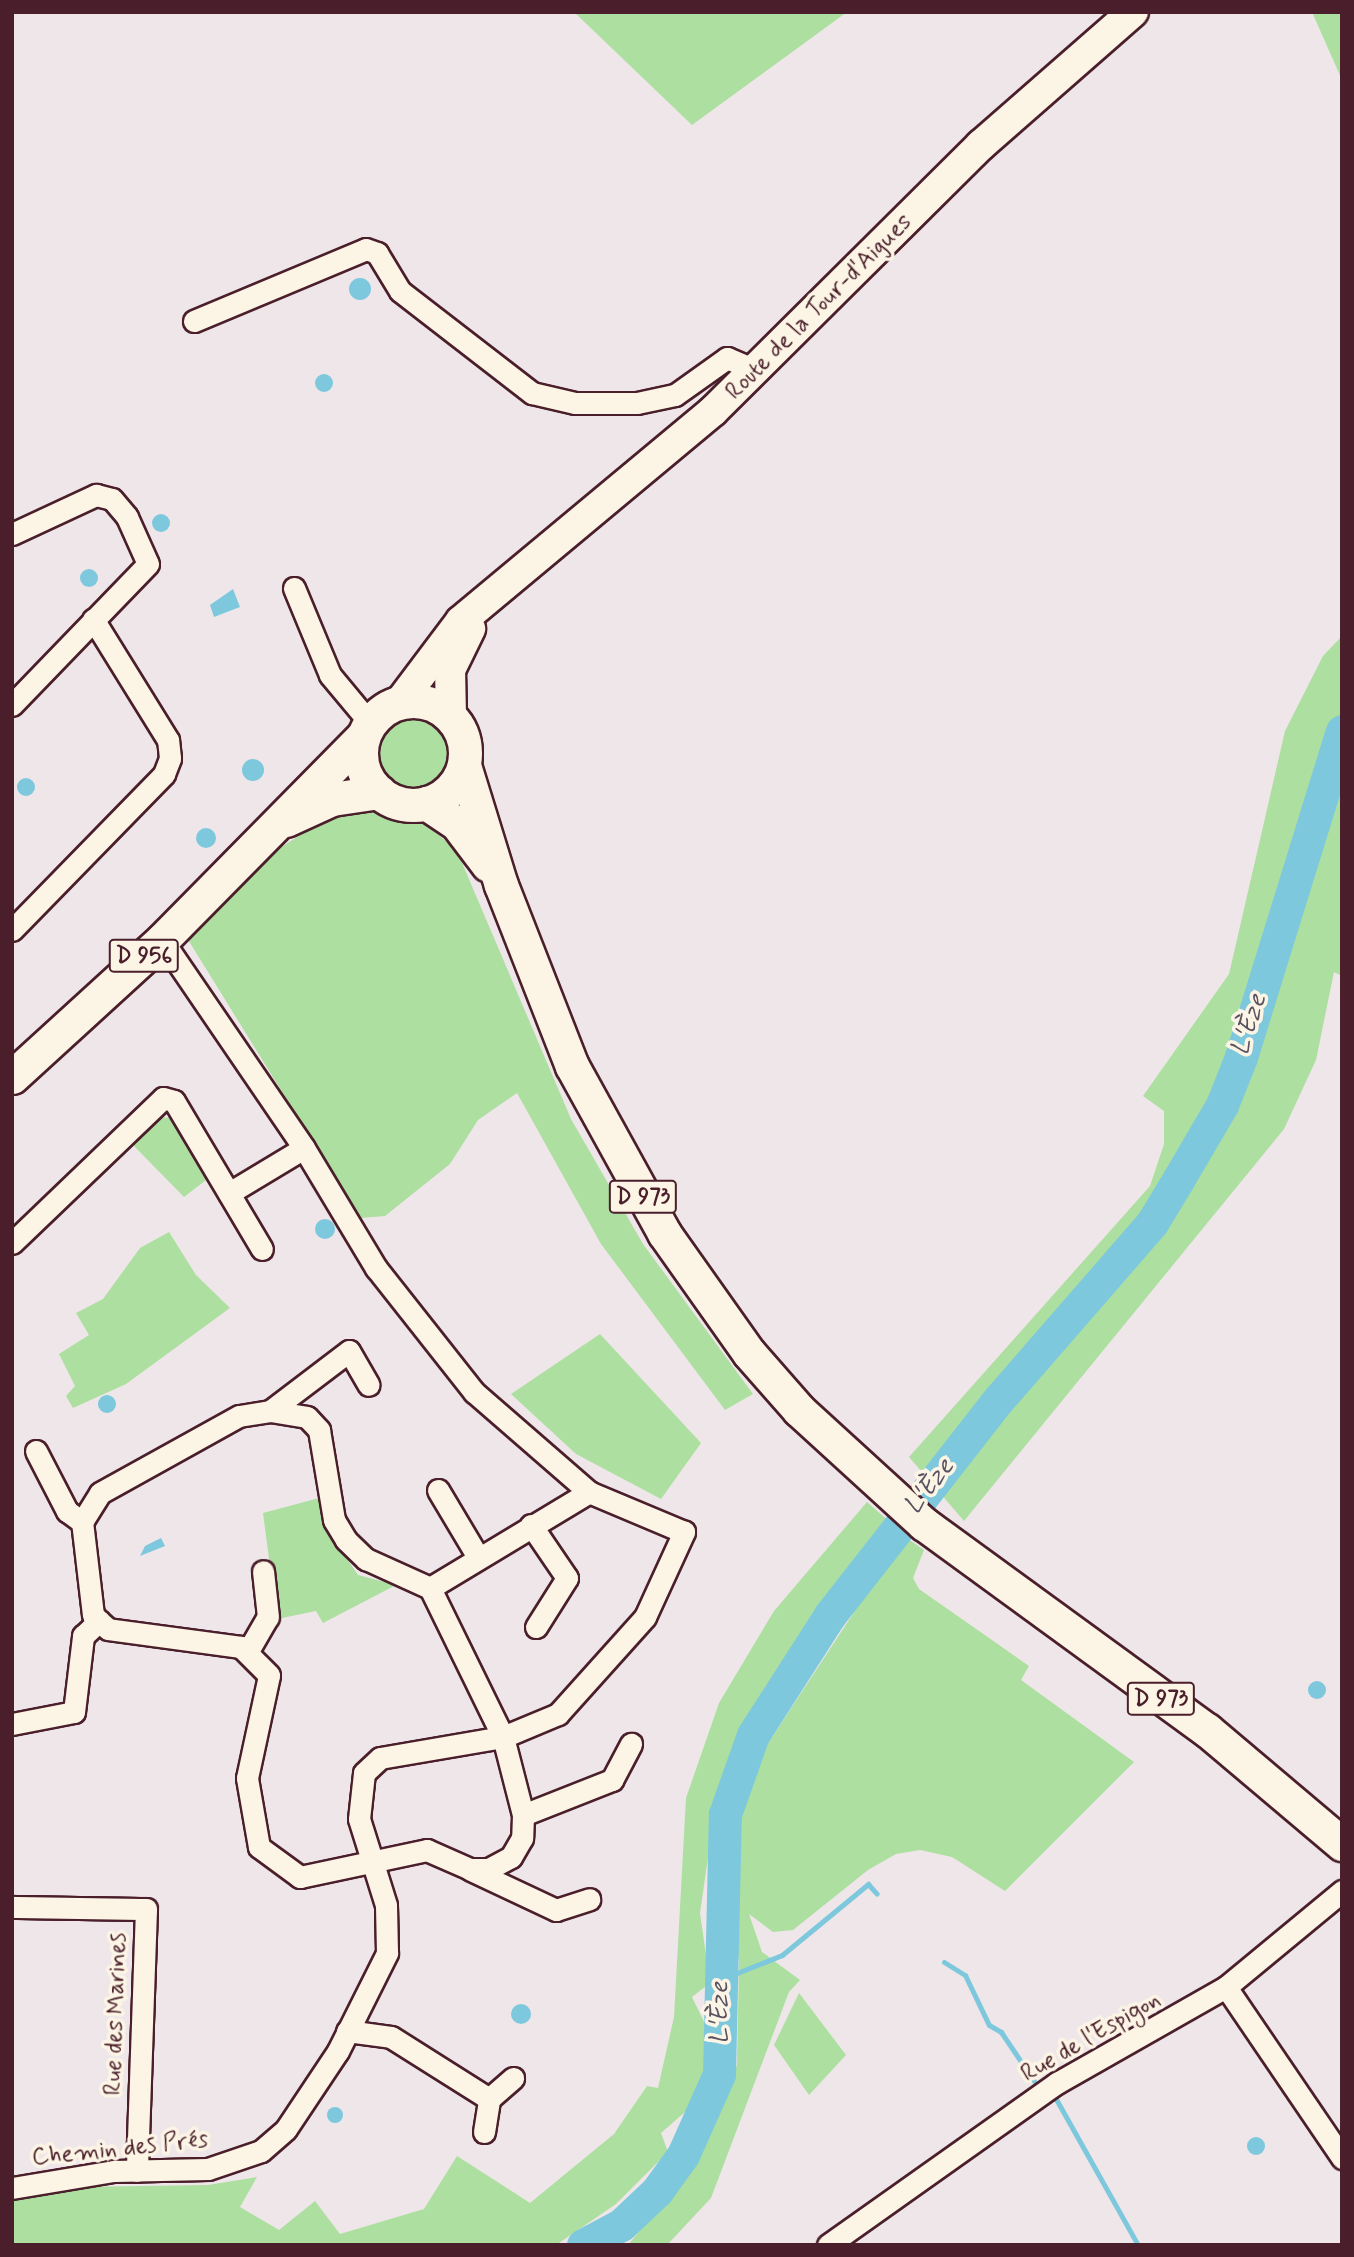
<!DOCTYPE html>
<meta charset="utf-8">
<style>
body{margin:0}
#map{position:relative;width:1354px;height:2257px;overflow:hidden;background:#efe6e9;font-family:Mynerve,sans-serif}
div>[style]{position:absolute}
.green>*{inset:0;background:#addfa0}
.round{border-radius:50%}
.water>*{inset:0;background:#7dc8dd}
.stream>*{height:5px;margin:-2.5px;padding:0 2.5px;transform-origin:2.5px;border-radius:2.5px;background:#7dc8dd}
.river>*{height:33px;margin:-16.5px;padding:0 16.5px;transform-origin:16.5px;border-radius:16.5px;background:#7dc8dd}
.roads{filter:drop-shadow(2px 0 #4a1f2b) drop-shadow(-2px 0 #4a1f2b) drop-shadow(0 2px #4a1f2b) drop-shadow(0 -2px #4a1f2b)}
.minor>*{height:21px;margin:-10.5px;padding:0 10.5px;transform-origin:10.5px;border-radius:10.5px;background:#fcf5e5}
.secondary>*{height:30px;margin:-15px;padding:0 15px;transform-origin:15px;border-radius:15px;background:#fcf5e5}
.primary>*{height:33px;margin:-16.5px;padding:0 16.5px;transform-origin:16.5px;border-radius:16.5px;background:#fcf5e5}
.primary>.ring{margin:-16.5px;padding:0;box-sizing:content-box;background:none;border:33px solid #fcf5e5;border-radius:50%}
span{translate:-50% -50%;white-space:nowrap;text-align:center;line-height:1.15;-webkit-text-stroke:7px #fcf5e5;paint-order:stroke}
.shield-label span{padding:2px 5px;background:#fcf5e5;border:2px solid;border-radius:5px;-webkit-text-stroke-width:0}
.shield-label{font-size:23px;color:#4a1f2b;font-weight:700}
.street-label{font-size:24px;color:#4a1f2b}
.water-label{font-size:26px;color:#595260;font-style:italic}
.frame{position:absolute;inset:0;border:14px solid #4a1f2b;pointer-events:none}
</style>
<div id="map">
<div class="green">
<i style="clip-path:polygon(574px 12px,847px 12px,692px 125px)"></i>
<i style="clip-path:polygon(1312px 12px,1342px 12px,1342px 80px)"></i>
<i style="clip-path:polygon(1342px 636px,1342px 976px,1334px 972px,1316px 1060px,1284px 1129px,964px 1521px,909px 1457px,1150px 1186px,1164px 1144px,1164px 1111px,1143px 1096px,1229px 974px,1285px 731px,1323px 656px)"></i>
<i class="round" style="left:375px;top:714px;width:76px;height:76px"></i>
<i style="clip-path:polygon(344px 807px,426px 824px,457px 851px,571px 1119px,643px 1244px,753px 1394px,725px 1410px,601px 1244px,517px 1093px,478px 1120px,450px 1164px,385px 1216px,360px 1218px,187px 938px,272px 853px)"></i>
<i style="clip-path:polygon(156px 1117px,172px 1118px,210px 1177px,184px 1197px,132px 1144px)"></i>
<i style="clip-path:polygon(169px 1232px,196px 1275px,230px 1308px,126px 1384px,73px 1408px,66px 1396px,75px 1386px,59px 1354px,89px 1335px,76px 1313px,103px 1299px,140px 1248px)"></i>
<i style="clip-path:polygon(600px 1334px,701px 1443px,661px 1499px,576px 1454px,511px 1394px)"></i>
<i style="clip-path:polygon(323px 1497px,332px 1537px,358px 1575px,396px 1585px,323px 1623px,316px 1611px,277px 1619px,263px 1513px)"></i>
<i style="clip-path:polygon(867px 1502px,891px 1523px,769px 1687px,735px 1747px,713px 1823px,700px 1913px,710px 1983px,692px 1997px,711px 2036px,711px 2071px,693px 2105px,661px 2133px,668px 2152px,616px 2204px,556px 2245px,12px 2245px,12px 2201px,76px 2187px,208px 2185px,257px 2177px,240px 2207px,279px 2230px,315px 2201px,340px 2234px,424px 2209px,457px 2156px,530px 2203px,614px 2134px,647px 2086px,658px 2088px,674px 2017px,686px 1798px,719px 1703px,774px 1611px)"></i>
<i style="clip-path:polygon(904px 1536px,924px 1550px,913px 1578px,919px 1589px,1029px 1666px,1021px 1680px,1134px 1762px,1005px 1891px,952px 1857px,920px 1850px,896px 1854px,868px 1870px,793px 1930px,773px 1932px,749px 1914px,762px 1952px,800px 1980px,789px 1992px,711px 2198px,667px 2245px,628px 2245px,693px 2165px,737px 2065px,739px 1961px,724px 1885px,740px 1809px,765px 1748px)"></i>
<i style="clip-path:polygon(799px 1993px,846px 2055px,809px 2095px,774px 2045px)"></i>
</div>
<div class="water">
<i class="round" style="left:349px;top:278px;width:22px;height:22px"></i>
<i class="round" style="left:315px;top:374px;width:18px;height:18px"></i>
<i class="round" style="left:152px;top:514px;width:18px;height:18px"></i>
<i class="round" style="left:80px;top:569px;width:18px;height:18px"></i>
<i style="clip-path:polygon(233px 589px,240px 607px,214px 617px,210px 605px)"></i>
<i class="round" style="left:242px;top:759px;width:22px;height:22px"></i>
<i class="round" style="left:17px;top:778px;width:18px;height:18px"></i>
<i class="round" style="left:196px;top:828px;width:20px;height:20px"></i>
<i class="round" style="left:315px;top:1219px;width:20px;height:20px"></i>
<i class="round" style="left:98px;top:1395px;width:18px;height:18px"></i>
<i style="clip-path:polygon(161px 1538px,165px 1546px,140px 1556px,145px 1546px)"></i>
<i class="round" style="left:1308px;top:1681px;width:18px;height:18px"></i>
<i class="round" style="left:511px;top:2004px;width:20px;height:20px"></i>
<i class="round" style="left:327px;top:2107px;width:16px;height:16px"></i>
<i class="round" style="left:1247px;top:2137px;width:18px;height:18px"></i>
</div>
<div class="stream">
<i style="left:944px;top:1962px;width:25px;rotate:32deg"></i>
<i style="left:965px;top:1975px;width:55px;rotate:64.4deg"></i>
<i style="left:989px;top:2025px;width:14px;rotate:30deg"></i>
<i style="left:1001px;top:2032px;width:59px;rotate:56deg"></i>
<i style="left:722px;top:1979px;width:65px;rotate:-21.8deg"></i>
<i style="left:782px;top:1955px;width:112px;rotate:-39.5deg"></i>
<i style="left:868px;top:1884px;width:13px;rotate:48deg"></i>
<i style="left:1056px;top:2099px;width:167px;rotate:60.7deg"></i>
</div>
<div class="river">
<i style="left:583px;top:2245px;width:43px;rotate:-27.8deg"></i>
<i style="left:621px;top:2225px;width:50px;rotate:-43.4deg"></i>
<i style="left:657px;top:2191px;width:44px;rotate:-54.2deg"></i>
<i style="left:683px;top:2155px;width:89px;rotate:-66deg"></i>
<i style="left:719px;top:2074px;width:260px;rotate:-88.7deg"></i>
<i style="left:725px;top:1814px;width:84px;rotate:-70.5deg"></i>
<i style="left:753px;top:1735px;width:143px;rotate:-57.3deg"></i>
<i style="left:830px;top:1615px;width:274px;rotate:-52deg"></i>
<i style="left:999px;top:1399px;width:233px;rotate:-49deg"></i>
<i style="left:1152px;top:1223px;width:50px;rotate:-58.8deg"></i>
<i style="left:1178px;top:1180px;width:87px;rotate:-59.6deg"></i>
<i style="left:1222px;top:1105px;width:52px;rotate:-68.4deg"></i>
<i style="left:1241px;top:1057px;width:341px;rotate:-72.8deg"></i>
</div>
<div class="roads">
<div class="minor">
<i style="left:194px;top:321px;width:186px;rotate:-22.7deg"></i>
<i style="left:366px;top:249px;width:12px;rotate:20deg"></i>
<i style="left:377px;top:253px;width:44px;rotate:58.8deg"></i>
<i style="left:400px;top:291px;width:167px;rotate:37.7deg"></i>
<i style="left:532px;top:393px;width:44px;rotate:13.1deg"></i>
<i style="left:575px;top:403px;width:62px"></i>
<i style="left:637px;top:403px;width:39px;rotate:-12deg"></i>
<i style="left:675px;top:395px;width:64px;rotate:-35.4deg"></i>
<i style="left:727px;top:358px;width:33px;rotate:23deg"></i>
<i style="left:12px;top:534px;width:93px;rotate:-24.9deg"></i>
<i style="left:96px;top:495px;width:16px;rotate:14deg"></i>
<i style="left:112px;top:499px;width:23px;rotate:50deg"></i>
<i style="left:127px;top:517px;width:51px;rotate:65.9deg"></i>
<i style="left:148px;top:564px;width:196px;rotate:134deg"></i>
<i style="left:294px;top:588px;width:94px;rotate:67.5deg"></i>
<i style="left:330px;top:675px;width:62px;rotate:50.2deg"></i>
<i style="left:12px;top:930px;width:218px;rotate:-45.7deg"></i>
<i style="left:164px;top:774px;width:17px;rotate:-69deg"></i>
<i style="left:170px;top:758px;width:18px;rotate:-96deg"></i>
<i style="left:168px;top:740px;width:142px;rotate:-121.8deg"></i>
<i style="left:229px;top:1193px;width:87px;rotate:-31deg"></i>
<i style="left:12px;top:1243px;width:209px;rotate:-43.8deg"></i>
<i style="left:163px;top:1098px;width:11px;rotate:15deg"></i>
<i style="left:174px;top:1101px;width:172px;rotate:59.3deg"></i>
<i style="left:270px;top:1411px;width:99px;rotate:-37.2deg"></i>
<i style="left:349px;top:1351px;width:39px;rotate:60deg"></i>
<i style="left:36px;top:1451px;width:68px;rotate:62.7deg"></i>
<i style="left:67px;top:1511px;width:19px;rotate:36deg"></i>
<i style="left:438px;top:1490px;width:78px;rotate:59.2deg"></i>
<i style="left:531px;top:1525px;width:64px;rotate:55.8deg"></i>
<i style="left:567px;top:1578px;width:58px;rotate:122.3deg"></i>
<i style="left:430px;top:1588px;width:166px;rotate:63.9deg"></i>
<i style="left:503px;top:1737px;width:81px;rotate:75.6deg"></i>
<i style="left:523px;top:1815px;width:23px;rotate:92deg"></i>
<i style="left:522px;top:1838px;width:22px;rotate:120deg"></i>
<i style="left:511px;top:1857px;width:26px;rotate:152deg"></i>
<i style="left:488px;top:1869px;width:18px;rotate:180deg"></i>
<i style="left:470px;top:1869px;width:47px;rotate:-156.2deg"></i>
<i style="left:427px;top:1850px;width:130px;rotate:168deg"></i>
<i style="left:300px;top:1877px;width:51px;rotate:-143.8deg"></i>
<i style="left:259px;top:1847px;width:70px;rotate:-99.9deg"></i>
<i style="left:247px;top:1778px;width:105px;rotate:-77.9deg"></i>
<i style="left:269px;top:1675px;width:40px;rotate:-135deg"></i>
<i style="left:241px;top:1647px;width:134px;rotate:-172.3deg"></i>
<i style="left:108px;top:1629px;width:12px;rotate:-138deg"></i>
<i style="left:99px;top:1621px;width:8px;rotate:-135deg"></i>
<i style="left:93px;top:1615px;width:94px;rotate:-96.7deg"></i>
<i style="left:82px;top:1522px;width:34px;rotate:-58deg"></i>
<i style="left:100px;top:1493px;width:159px;rotate:-29deg"></i>
<i style="left:239px;top:1416px;width:31px;rotate:-9deg"></i>
<i style="left:270px;top:1411px;width:37px;rotate:9deg"></i>
<i style="left:307px;top:1417px;width:18px;rotate:47deg"></i>
<i style="left:319px;top:1430px;width:91px;rotate:80.5deg"></i>
<i style="left:334px;top:1520px;width:23px;rotate:59deg"></i>
<i style="left:346px;top:1540px;width:28px;rotate:44deg"></i>
<i style="left:366px;top:1559px;width:70px;rotate:24.4deg"></i>
<i style="left:430px;top:1588px;width:186px;rotate:-31.1deg"></i>
<i style="left:248px;top:1651px;width:39px;rotate:-60deg"></i>
<i style="left:268px;top:1617px;width:46px;rotate:-96.2deg"></i>
<i style="left:12px;top:1724px;width:63px;rotate:-11deg"></i>
<i style="left:74px;top:1712px;width:77px;rotate:-83.2deg"></i>
<i style="left:83px;top:1636px;width:22px;rotate:-43deg"></i>
<i style="left:523px;top:1815px;width:96px;rotate:-21.5deg"></i>
<i style="left:612px;top:1780px;width:41px;rotate:-62.2deg"></i>
<i style="left:471px;top:1870px;width:94px;rotate:25.2deg"></i>
<i style="left:556px;top:1910px;width:35px;rotate:-18deg"></i>
<i style="left:12px;top:1907px;width:134px;rotate:0.9deg"></i>
<i style="left:146px;top:1909px;width:262px;rotate:92deg"></i>
<i style="left:1226px;top:1987px;width:207px;rotate:55.8deg"></i>
<i style="left:347px;top:2031px;width:44px;rotate:7.8deg"></i>
<i style="left:391px;top:2037px;width:116px;rotate:32.3deg"></i>
<i style="left:484px;top:2132px;width:33px;rotate:-81deg"></i>
<i style="left:489px;top:2099px;width:32px;rotate:-41deg"></i>
<i style="left:12px;top:2188px;width:103px;rotate:-9.5deg"></i>
<i style="left:114px;top:2171px;width:94px;rotate:-1.2deg"></i>
<i style="left:208px;top:2169px;width:56px;rotate:-18.8deg"></i>
<i style="left:261px;top:2151px;width:33px;rotate:-41deg"></i>
<i style="left:286px;top:2129px;width:94px;rotate:-56.3deg"></i>
<i style="left:338px;top:2051px;width:110px;rotate:-63.4deg"></i>
<i style="left:387px;top:1953px;width:48px;rotate:-91.2deg"></i>
<i style="left:386px;top:1905px;width:90px;rotate:-107.4deg"></i>
<i style="left:359px;top:1819px;width:46px;rotate:-83.8deg"></i>
<i style="left:364px;top:1773px;width:22px;rotate:-43deg"></i>
<i style="left:380px;top:1758px;width:125px;rotate:-9.7deg"></i>
<i style="left:503px;top:1737px;width:60px;rotate:-22.7deg"></i>
<i style="left:558px;top:1714px;width:130px;rotate:-48.1deg"></i>
<i style="left:645px;top:1617px;width:94px;rotate:-65.4deg"></i>
<i style="left:684px;top:1532px;width:103px;rotate:-157.2deg"></i>
<i style="left:589px;top:1492px;width:152px;rotate:-139deg"></i>
<i style="left:474px;top:1392px;width:158px;rotate:-128.3deg"></i>
<i style="left:376px;top:1268px;width:140px;rotate:-121deg"></i>
<i style="left:304px;top:1148px;width:252px;rotate:-124.3deg"></i>
<i style="left:828px;top:2245px;width:281px;rotate:-35.3deg"></i>
<i style="left:1057px;top:2083px;width:194px;rotate:-29.6deg"></i>
<i style="left:1226px;top:1987px;width:151px;rotate:-39.6deg"></i>
</div>
<div class="secondary">
<i style="left:400px;top:702px;width:101px;rotate:-53deg"></i>
<i style="left:461px;top:621px;width:328px;rotate:-39.8deg"></i>
<i style="left:713px;top:411px;width:378px;rotate:-44.8deg"></i>
<i style="left:981px;top:145px;width:202px;rotate:-41.2deg"></i>
<i style="left:451px;top:716px;width:46px;rotate:-91.2deg"></i>
<i style="left:450px;top:670px;width:46px;rotate:-64deg"></i>
</div>
<div class="primary">
<i class="ring" style="left:361px;top:701px;width:71px;height:71px"></i>
<i style="left:464px;top:765px;width:126px;rotate:72.9deg"></i>
<i style="left:501px;top:885px;width:194px;rotate:68.6deg"></i>
<i style="left:572px;top:1066px;width:191px;rotate:61.1deg"></i>
<i style="left:664px;top:1233px;width:147px;rotate:54.7deg"></i>
<i style="left:749px;top:1353px;width:76px;rotate:48.7deg"></i>
<i style="left:799px;top:1410px;width:169px;rotate:42.4deg"></i>
<i style="left:924px;top:1524px;width:350px;rotate:36.1deg"></i>
<i style="left:1207px;top:1730px;width:177px;rotate:40.2deg"></i>
<i style="left:426px;top:803px;width:37px;rotate:34deg"></i>
<i style="left:457px;top:824px;width:51px;rotate:52.9deg"></i>
<i style="left:286px;top:820px;width:51px;rotate:-24.5deg"></i>
<i style="left:332px;top:799px;width:48px;rotate:-8.5deg"></i>
<i style="left:12px;top:1077px;width:203px;rotate:-42.4deg"></i>
<i style="left:162px;top:940px;width:286px;rotate:-45.4deg"></i>
</div>
</div>
<div class="shield-label">
<span style="left:144px;top:956px">D 956</span>
<span style="left:643px;top:1197px">D 973</span>
<span style="left:1161px;top:1699px">D 973</span>
</div>
<div class="street-label">
<span style="left:819px;top:307px;rotate:-45deg">Route de la Tour-d'Aigues</span>
<span style="left:116px;top:2014px;rotate:-88deg">Rue des Marines</span>
<span style="left:1091px;top:2037px;rotate:-30deg">Rue de l'Espigon</span>
<span style="left:120px;top:2149px;rotate:-6deg">Chemin des Prés</span>
</div>
<div class="water-label">
<span style="left:1250px;top:1025px;rotate:-72deg">L'Èze</span>
<span style="left:930px;top:1487px;rotate:-52deg">L'Èze</span>
<span style="left:721px;top:2013px;rotate:-90deg">L'Èze</span>
</div>
<div class="frame"></div>
</div>
